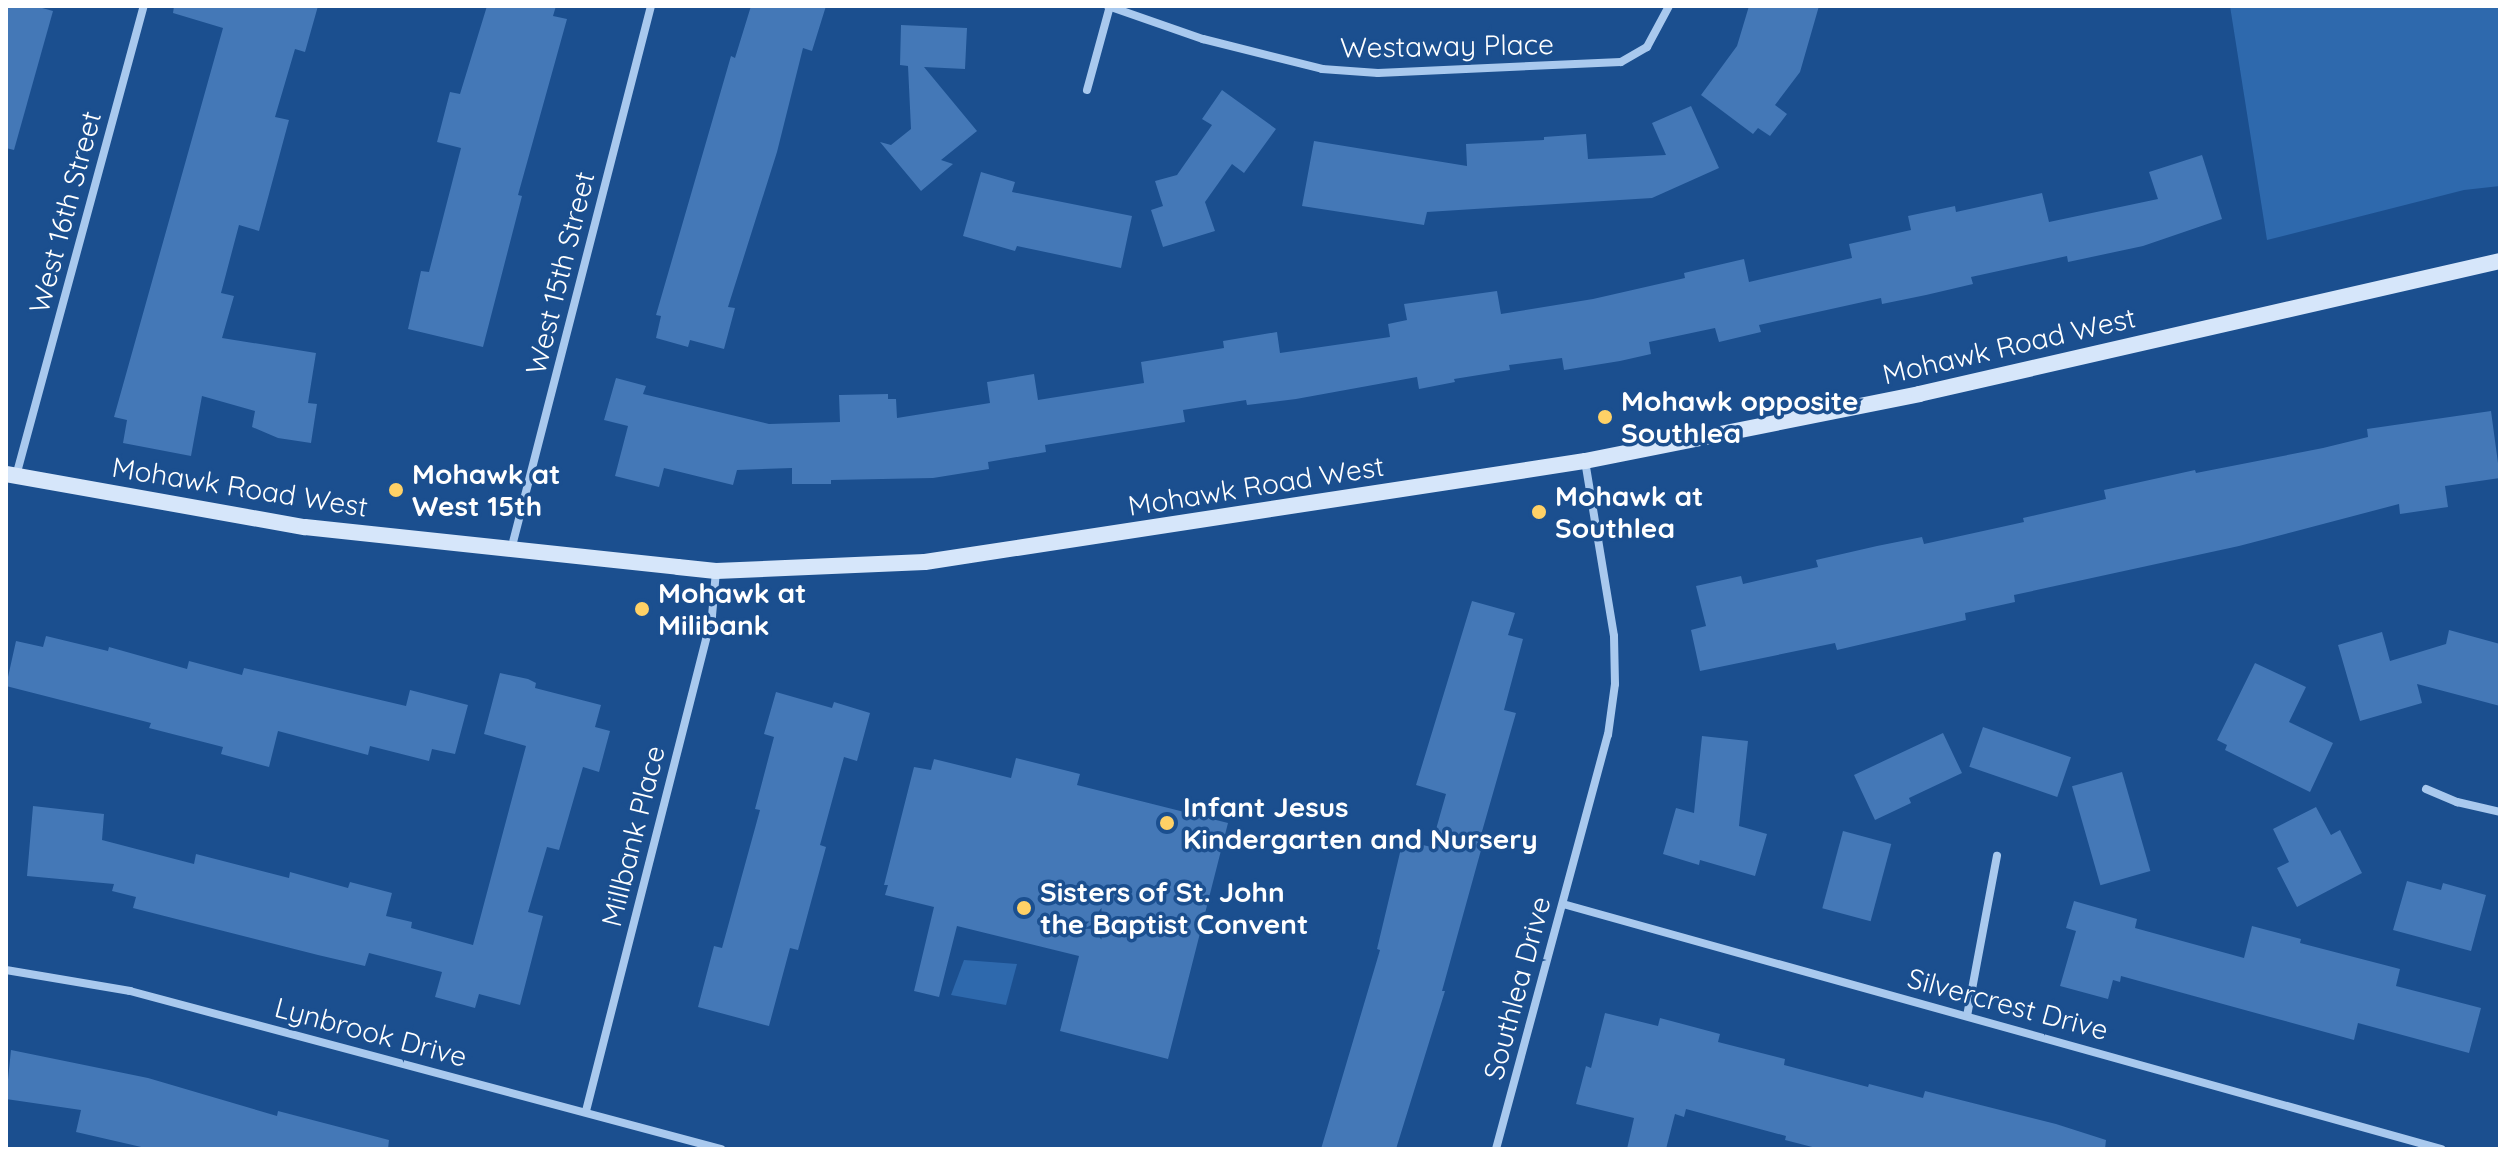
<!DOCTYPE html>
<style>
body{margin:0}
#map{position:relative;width:2506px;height:1155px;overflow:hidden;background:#1b4f8f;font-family:Quicksand,sans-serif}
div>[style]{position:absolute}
.green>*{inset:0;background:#2e69ad}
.building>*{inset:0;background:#4478b7;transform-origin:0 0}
.street>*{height:8px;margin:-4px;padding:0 4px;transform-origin:4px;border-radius:4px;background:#a9c9ee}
.secondary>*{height:16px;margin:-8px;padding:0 8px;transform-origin:8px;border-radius:8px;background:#d6e6fa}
.dots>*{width:22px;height:22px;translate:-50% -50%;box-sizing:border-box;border:4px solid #1b4f8f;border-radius:50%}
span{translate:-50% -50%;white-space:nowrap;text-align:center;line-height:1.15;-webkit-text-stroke:7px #1b4f8f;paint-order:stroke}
.street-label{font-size:28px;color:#fff}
.poi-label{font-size:28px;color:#fff;font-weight:700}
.left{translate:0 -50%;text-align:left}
.frame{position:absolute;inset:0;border:8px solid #fff;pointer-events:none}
</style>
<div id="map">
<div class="green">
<i style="clip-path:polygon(2230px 6px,2500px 6px,2500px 186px,2464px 190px,2267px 240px)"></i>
<i style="clip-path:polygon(964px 960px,1017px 964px,1006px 1005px,951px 995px)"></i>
</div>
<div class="building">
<i style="clip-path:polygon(6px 6px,35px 6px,53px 11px,14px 150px,6px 148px)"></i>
<i style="clip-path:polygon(174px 6px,318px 6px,305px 52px,295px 49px,275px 117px,289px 120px,259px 231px,239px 225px,221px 293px,234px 296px,222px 338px,316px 353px,308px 403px,317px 404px,311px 443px,278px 438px,252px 427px,255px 411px,202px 396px,191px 456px,123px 443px,127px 420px,114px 417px,223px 28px,173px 13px)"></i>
<i style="clip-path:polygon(487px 6px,556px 6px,553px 16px,567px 19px,518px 195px,522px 196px,483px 347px,408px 329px,421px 271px,429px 272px,461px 148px,437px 142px,450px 92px,460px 94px)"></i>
<i style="clip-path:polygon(751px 6px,826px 6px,812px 51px,803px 48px,777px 152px,728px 307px,735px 308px,724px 349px,690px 340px,688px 347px,656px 338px,661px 316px,656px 315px,731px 56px,735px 58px)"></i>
<i style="clip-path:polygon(1749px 6px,1819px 6px,1800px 72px,1775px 105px,1787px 114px,1770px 136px,1758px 128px,1753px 134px,1701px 95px,1737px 46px)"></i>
<i style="clip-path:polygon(901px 25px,967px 28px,965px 69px,924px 67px,977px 131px,941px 160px,953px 164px,921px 191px,880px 142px,891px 145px,911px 129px,908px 66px,900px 65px)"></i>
<i style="clip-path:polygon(1222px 90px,1276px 129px,1244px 173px,1232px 164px,1205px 202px,1215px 231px,1163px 247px,1151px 210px,1163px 206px,1155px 181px,1177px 175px,1212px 125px,1202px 119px)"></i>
<i style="clip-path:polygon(1691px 106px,1719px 168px,1652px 198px,1427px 212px,1424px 225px,1302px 206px,1314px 141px,1467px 166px,1466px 144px,1544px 140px,1544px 137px,1586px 134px,1588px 159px,1666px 155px,1652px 123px)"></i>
<i style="clip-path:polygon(2202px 155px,2222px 219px,2143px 246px,2068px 262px,2067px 256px,1971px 277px,1973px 284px,1926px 295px,1882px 304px,1881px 298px,1759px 325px,1761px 332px,1719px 342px,1715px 328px,1649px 342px,1651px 354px,1620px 361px,1564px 370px,1562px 358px,1509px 365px,1510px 370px,1454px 379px,1455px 382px,1419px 389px,1417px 377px,1296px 399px,1247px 405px,1246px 400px,1183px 410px,1185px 422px,1045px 445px,1046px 452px,988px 462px,989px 469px,933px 478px,831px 480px,831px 484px,792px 484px,792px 468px,737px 470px,733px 485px,664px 468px,659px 487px,615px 476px,628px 426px,604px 420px,616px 378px,646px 386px,643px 394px,769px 424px,840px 422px,839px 395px,888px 394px,888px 399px,896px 399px,897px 418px,990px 403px,987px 382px,1034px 374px,1038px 400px,1144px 383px,1141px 362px,1224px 348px,1223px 341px,1277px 332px,1280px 353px,1390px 337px,1388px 324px,1407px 320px,1404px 304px,1497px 291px,1501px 314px,1593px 299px,1685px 278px,1684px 273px,1744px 259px,1749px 282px,1852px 258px,1849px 244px,1911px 230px,1908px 216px,1955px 206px,1956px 212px,2042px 193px,2049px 222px,2158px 199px,2149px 172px)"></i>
<i style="clip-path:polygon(981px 172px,1015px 182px,1012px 192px,1132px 216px,1121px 268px,1017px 246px,1015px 251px,963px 236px)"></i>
<i style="clip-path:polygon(2491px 411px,2500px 478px,2445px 486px,2448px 507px,2400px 514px,2399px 504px,2239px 546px,2014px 595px,2015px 602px,1965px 613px,1966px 620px,1837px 650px,1835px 643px,1700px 671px,1691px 630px,1706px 626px,1696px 586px,1741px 576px,1743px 584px,1818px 567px,1816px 560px,1877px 546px,1922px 537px,1924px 544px,2024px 522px,2023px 518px,2106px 499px,2104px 490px,2195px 470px,2196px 473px,2323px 448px,2368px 437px,2367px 429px)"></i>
<i style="clip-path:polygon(1472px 601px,1515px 613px,1508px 635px,1523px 639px,1504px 710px,1516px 713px,1479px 842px,1483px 843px,1442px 991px,1445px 991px,1396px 1149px,1321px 1149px,1380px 950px,1377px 949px,1403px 840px,1431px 847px,1446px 794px,1416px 785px)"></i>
<i style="clip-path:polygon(2449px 630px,2500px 644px,2500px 706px,2417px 684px,2422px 703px,2360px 721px,2338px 645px,2382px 632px,2390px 661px,2446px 644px)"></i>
<i style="clip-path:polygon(46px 636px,108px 651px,109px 647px,187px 669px,189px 661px,242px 675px,244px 668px,406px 706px,410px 690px,468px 705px,455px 754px,432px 749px,429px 761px,370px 746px,368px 755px,278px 731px,269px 767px,221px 754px,223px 747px,149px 728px,151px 723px,6px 686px,16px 641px,43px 647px)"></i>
<i style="clip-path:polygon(2255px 663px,2306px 687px,2289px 722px,2333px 743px,2310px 792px,2225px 750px,2227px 745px,2217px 740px)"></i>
<i style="clip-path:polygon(500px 673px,528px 679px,536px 683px,535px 688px,601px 705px,595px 727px,610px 731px,599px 772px,583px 767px,559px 850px,547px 847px,528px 912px,543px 916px,520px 1005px,479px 994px,475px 1008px,435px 997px,442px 972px,369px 953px,365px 966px,318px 955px,133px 908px,136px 897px,112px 891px,114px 884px,27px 876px,33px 806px,104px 814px,102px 840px,194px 864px,196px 854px,289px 878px,290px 872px,348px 888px,350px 882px,392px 893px,386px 916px,412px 922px,411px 928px,473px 945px,526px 746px,484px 734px)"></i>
<i style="clip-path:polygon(776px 692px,832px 708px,834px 702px,870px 713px,857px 761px,844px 757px,820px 845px,826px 847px,811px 902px,798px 950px,790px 948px,769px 1026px,698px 1007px,714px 946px,722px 948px,760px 810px,755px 809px,774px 737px,764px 734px)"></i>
<i style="left:1983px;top:727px;width:93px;height:42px;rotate:19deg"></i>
<i style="clip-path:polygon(1943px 733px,1962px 773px,1909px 798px,1911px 803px,1875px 820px,1854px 775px)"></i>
<i style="clip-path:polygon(1702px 736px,1748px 741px,1739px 826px,1767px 834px,1755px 876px,1700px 860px,1699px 865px,1663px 854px,1676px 808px,1694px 813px)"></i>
<i style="clip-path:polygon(1016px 758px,1080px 774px,1077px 785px,1228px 823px,1168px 1059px,1060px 1031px,1079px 956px,957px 926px,939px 997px,914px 991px,934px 907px,885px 895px,888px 885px,884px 885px,914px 767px,931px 770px,934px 759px,1011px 778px)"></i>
<i style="left:2122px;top:772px;width:103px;height:52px;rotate:74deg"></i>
<i style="clip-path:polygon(2316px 807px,2331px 835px,2340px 830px,2362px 873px,2297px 907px,2277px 868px,2289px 862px,2273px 829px)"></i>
<i style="left:1843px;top:831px;width:50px;height:80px;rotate:15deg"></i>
<i style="clip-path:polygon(2407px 881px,2441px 890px,2443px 883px,2486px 895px,2471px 951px,2393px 930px)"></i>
<i style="clip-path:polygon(2074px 901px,2137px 919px,2135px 928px,2244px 958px,2252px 926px,2301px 939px,2300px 943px,2400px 969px,2396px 986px,2481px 1008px,2469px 1053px,2358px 1023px,2354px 1040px,2121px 976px,2120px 982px,2113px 980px,2108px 999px,2060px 986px,2076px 931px,2066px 928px)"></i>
<i style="clip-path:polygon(1605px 1013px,1658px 1026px,1660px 1018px,1720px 1034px,1718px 1042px,1785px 1059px,1784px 1065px,1868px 1087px,1869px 1084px,1923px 1098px,1925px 1091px,2056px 1124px,2106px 1140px,2105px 1149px,1820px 1149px,1785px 1140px,1786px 1136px,1686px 1109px,1684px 1117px,1675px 1114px,1666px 1149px,1627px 1149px,1634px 1118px,1576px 1104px,1586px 1066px,1591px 1068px)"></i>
<i style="clip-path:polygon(11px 1050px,148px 1078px,277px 1116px,278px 1111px,389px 1140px,388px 1149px,150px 1149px,76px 1132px,81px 1110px,6px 1099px)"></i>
</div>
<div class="street">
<i style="left:1108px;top:6px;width:101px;rotate:19.2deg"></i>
<i style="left:1203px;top:39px;width:123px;rotate:14.1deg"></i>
<i style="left:1322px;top:69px;width:56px;rotate:4.1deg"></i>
<i style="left:1378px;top:73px;width:243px;rotate:-2.6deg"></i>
<i style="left:1621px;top:62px;width:30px;rotate:-30deg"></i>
<i style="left:1647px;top:47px;width:47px;rotate:-61.8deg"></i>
<i style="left:1087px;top:90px;width:87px;rotate:-74.7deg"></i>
<i style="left:16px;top:476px;width:487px;rotate:-74.8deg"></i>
<i style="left:511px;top:550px;width:562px;rotate:-75.57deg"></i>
<i style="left:2426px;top:789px;width:34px;rotate:23deg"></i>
<i style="left:2457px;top:802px;width:44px;rotate:13.1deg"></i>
<i style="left:1563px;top:904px;width:912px;rotate:15.59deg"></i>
<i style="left:6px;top:970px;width:126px;rotate:9.6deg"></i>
<i style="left:130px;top:991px;width:612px;rotate:14.97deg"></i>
<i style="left:1967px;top:1016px;width:163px;rotate:-79.4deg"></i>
<i style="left:586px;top:1111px;width:511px;rotate:-75.72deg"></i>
<i style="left:712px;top:616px;width:45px;rotate:-84.9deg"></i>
<i style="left:1496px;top:1149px;width:429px;rotate:-74.9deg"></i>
<i style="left:1608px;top:735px;width:51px;rotate:-82.2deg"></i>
<i style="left:1615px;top:684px;width:48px;rotate:-91.2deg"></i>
<i style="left:1614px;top:636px;width:177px;rotate:-99.4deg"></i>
</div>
<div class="secondary">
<i style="left:6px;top:474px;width:304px;rotate:10.1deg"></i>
<i style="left:305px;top:527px;width:375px;rotate:6.1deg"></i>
<i style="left:678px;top:567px;width:38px;rotate:6deg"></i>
<i style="left:716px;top:571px;width:209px;rotate:-2.5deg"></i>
<i style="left:925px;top:562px;width:668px;rotate:-8.7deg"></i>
<i style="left:1585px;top:461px;width:341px;rotate:-11.3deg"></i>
<i style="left:1919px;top:394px;width:596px;rotate:-12.89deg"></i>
</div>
<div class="dots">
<i style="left:1605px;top:417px;background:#ffd166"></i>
<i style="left:396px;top:490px;background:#ffd166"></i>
<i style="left:1539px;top:512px;background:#ffd166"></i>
<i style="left:642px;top:609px;background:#ffd166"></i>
<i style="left:1167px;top:823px;background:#ffd166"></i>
<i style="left:1024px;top:908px;background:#ffd166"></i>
</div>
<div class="street-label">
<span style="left:1447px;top:46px;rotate:-1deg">Westaway Place</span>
<span style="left:65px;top:212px;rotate:-75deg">West 16th Street</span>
<span style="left:560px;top:273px;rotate:-76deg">West 15th Street</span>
<span style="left:2009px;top:346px;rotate:-13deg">Mohawk Road West</span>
<span style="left:1256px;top:486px;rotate:-9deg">Mohawk Road West</span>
<span style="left:240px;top:487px;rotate:9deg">Mohawk Road West</span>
<span style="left:633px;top:836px;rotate:-76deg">Millbank Place</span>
<span style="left:1517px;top:988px;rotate:-75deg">Southlea Drive</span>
<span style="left:2008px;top:1004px;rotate:15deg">Silvercrest Drive</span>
<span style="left:371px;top:1032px;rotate:15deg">Lynbrook Drive</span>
</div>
<div class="poi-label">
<span class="left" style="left:1621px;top:417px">Mohawk opposite<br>Southlea</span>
<span class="left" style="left:412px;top:490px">Mohawk at<br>West 15th</span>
<span class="left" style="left:1555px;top:512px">Mohawk at<br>Southlea</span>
<span class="left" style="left:658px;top:609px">Mohawk at<br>Milibank</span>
<span class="left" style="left:1183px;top:823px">Infant Jesus<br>Kindergarten and Nursery</span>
<span class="left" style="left:1040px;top:908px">Sisters of St. John<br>the Baptist Convent</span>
</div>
<div class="frame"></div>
</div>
